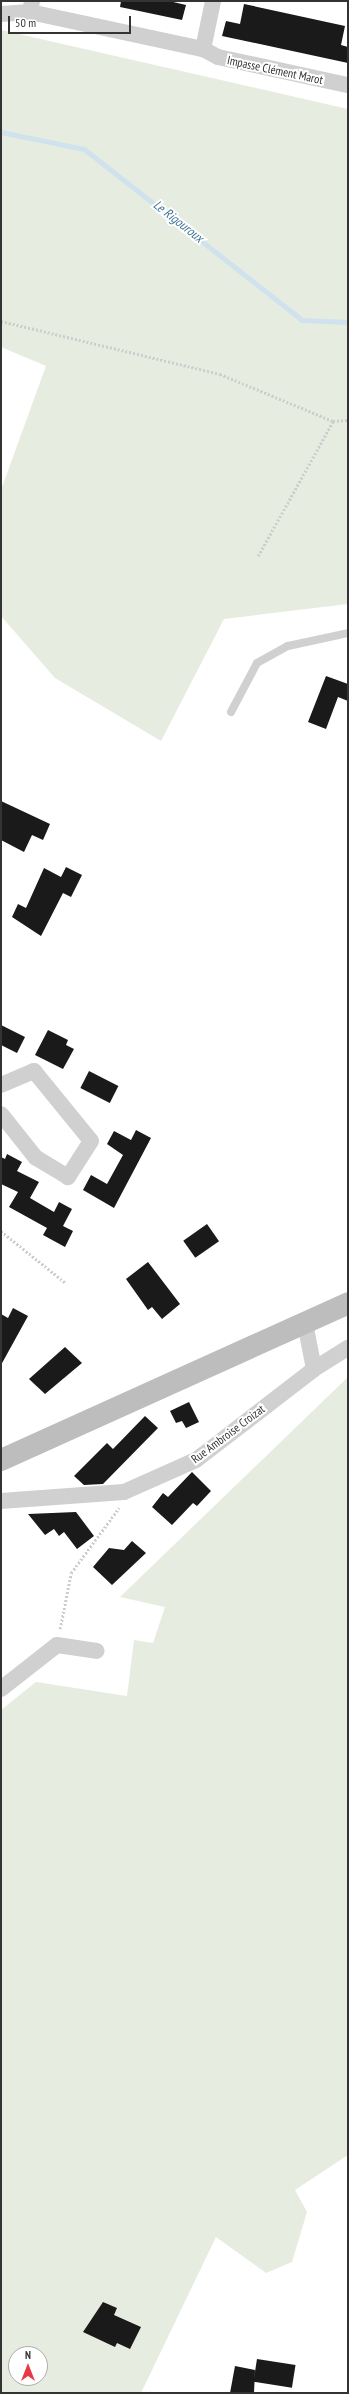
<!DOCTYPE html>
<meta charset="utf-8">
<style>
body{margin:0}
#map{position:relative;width:349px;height:2394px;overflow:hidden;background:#fff;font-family:"PT Sans Narrow",sans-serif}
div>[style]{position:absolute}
.green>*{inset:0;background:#e6ecdf}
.stream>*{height:5px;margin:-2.5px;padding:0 2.5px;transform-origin:2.5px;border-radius:2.5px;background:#cfe2ee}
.building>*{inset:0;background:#1a1a1a;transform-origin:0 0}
.path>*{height:2.5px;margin-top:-1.25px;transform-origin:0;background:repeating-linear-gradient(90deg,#cdcdcd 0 2px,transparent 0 4px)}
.service>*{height:8px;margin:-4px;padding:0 4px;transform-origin:4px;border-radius:4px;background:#d0d0d0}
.minor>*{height:16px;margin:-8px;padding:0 8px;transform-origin:8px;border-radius:8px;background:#d0d0d0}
.secondary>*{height:22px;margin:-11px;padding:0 11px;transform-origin:11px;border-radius:11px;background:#bdbdbd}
span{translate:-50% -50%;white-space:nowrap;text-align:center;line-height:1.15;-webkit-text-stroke:4px #fff;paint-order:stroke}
.street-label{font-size:12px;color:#333}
.water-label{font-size:13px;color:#3f7597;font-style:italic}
.frame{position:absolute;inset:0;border:2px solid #333;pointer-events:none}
.north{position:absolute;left:8px;top:2346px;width:40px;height:40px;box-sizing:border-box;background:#fff;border:1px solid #adadad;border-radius:50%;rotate:0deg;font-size:11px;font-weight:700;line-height:16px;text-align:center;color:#333}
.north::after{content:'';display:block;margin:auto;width:14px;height:18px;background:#e63946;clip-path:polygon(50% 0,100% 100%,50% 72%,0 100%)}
.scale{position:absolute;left:8px;top:16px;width:123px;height:18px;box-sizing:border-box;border:2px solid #333;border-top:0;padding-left:5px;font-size:12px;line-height:14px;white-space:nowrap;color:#333;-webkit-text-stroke:3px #fff;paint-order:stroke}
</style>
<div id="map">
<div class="green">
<i style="clip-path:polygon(1px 30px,348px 109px,348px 604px,224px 619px,161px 741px,55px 678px,1px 616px,1px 490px,46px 366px,1px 347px)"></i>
<i style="clip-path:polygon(evenodd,348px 1377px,348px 2155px,295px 2190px,307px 2212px,292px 2262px,266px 2273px,216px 2237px,141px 2393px,1px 2393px,1px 1710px,36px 1682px,127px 1696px,134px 1640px,153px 1643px,165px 1607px,120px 1597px,348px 1377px,16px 2354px,40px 2354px,40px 2378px,16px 2378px,16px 2354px)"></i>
</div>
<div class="stream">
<i style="left:1px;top:132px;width:85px;rotate:11.6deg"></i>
<i style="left:84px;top:149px;width:277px;rotate:38.1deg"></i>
<i style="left:302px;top:320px;width:46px;rotate:2.5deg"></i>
</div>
<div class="building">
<i style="clip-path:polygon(121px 1px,169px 1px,186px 5px,182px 20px,120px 7px)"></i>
<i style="clip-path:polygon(244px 4px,345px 26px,341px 45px,348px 47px,348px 63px,222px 36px,226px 21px,240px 24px)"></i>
<i style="clip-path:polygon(326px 676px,348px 684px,348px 701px,338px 697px,326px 729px,308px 722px)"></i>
<i style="clip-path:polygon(1px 801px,50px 824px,43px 840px,32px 835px,24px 852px,1px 840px)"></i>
<i style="clip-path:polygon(66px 867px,82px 875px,71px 897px,63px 893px,41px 936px,12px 917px,18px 904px,26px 908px,44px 868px,61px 877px)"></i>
<i style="clip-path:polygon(1px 1025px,25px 1037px,17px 1053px,1px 1045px)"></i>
<i style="clip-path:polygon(48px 1030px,68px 1040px,66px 1045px,74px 1049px,63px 1069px,35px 1055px)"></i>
<i style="left:89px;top:1071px;width:33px;height:19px;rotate:27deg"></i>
<i style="clip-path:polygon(136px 1130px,151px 1138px,114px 1208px,83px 1190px,91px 1175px,107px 1184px,123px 1155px,107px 1144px,114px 1131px,131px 1140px)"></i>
<i style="clip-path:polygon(7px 1154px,22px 1162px,17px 1171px,39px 1182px,30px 1198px,54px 1212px,59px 1202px,72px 1209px,63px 1226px,73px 1231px,65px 1247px,43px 1235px,47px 1228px,9px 1207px,18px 1192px,1px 1184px,1px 1157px,5px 1159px)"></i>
<i style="left:207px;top:1224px;width:21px;height:29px;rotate:55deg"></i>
<i style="clip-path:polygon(148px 1262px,180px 1304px,162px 1319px,152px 1307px,148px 1310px,126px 1279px)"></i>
<i style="clip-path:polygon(13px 1308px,28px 1316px,1px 1365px,1px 1314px,8px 1318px)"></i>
<i style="clip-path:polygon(65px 1347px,82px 1363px,45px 1394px,29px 1379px)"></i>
<i style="clip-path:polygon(189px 1402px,199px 1422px,186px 1428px,182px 1421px,176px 1423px,170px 1411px)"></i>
<i style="clip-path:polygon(145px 1416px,158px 1428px,103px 1484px,84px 1485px,74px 1476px,107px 1443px,113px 1449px)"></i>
<i style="clip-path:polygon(192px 1472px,211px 1491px,197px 1506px,193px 1503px,172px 1525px,152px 1507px,163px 1493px,168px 1497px)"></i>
<i style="clip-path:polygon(76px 1512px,94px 1536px,77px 1549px,64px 1532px,59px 1536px,54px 1529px,45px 1535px,28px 1514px)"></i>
<i style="clip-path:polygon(132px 1541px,146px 1553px,112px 1585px,93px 1567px,109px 1548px,124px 1550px)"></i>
<i style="clip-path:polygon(103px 2302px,117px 2308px,114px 2315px,141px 2327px,130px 2349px,117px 2343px,115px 2347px,83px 2332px)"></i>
<i style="left:257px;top:2359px;width:39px;height:23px;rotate:9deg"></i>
<i style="clip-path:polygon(235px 2366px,255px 2370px,254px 2393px,230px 2393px)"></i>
</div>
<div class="path">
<i style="left:1px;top:321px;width:225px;rotate:13.6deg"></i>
<i style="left:220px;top:374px;width:122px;rotate:22.6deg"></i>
<i style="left:333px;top:421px;width:15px;rotate:-4deg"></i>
<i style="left:258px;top:556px;width:154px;rotate:-60.9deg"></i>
<i style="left:1px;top:1231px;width:83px;rotate:38.7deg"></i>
<i style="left:60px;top:1629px;width:57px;rotate:-78.9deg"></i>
<i style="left:71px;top:1573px;width:81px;rotate:-53.6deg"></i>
</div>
<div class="service">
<i style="left:231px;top:712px;width:55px;rotate:-62deg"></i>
<i style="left:257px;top:663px;width:35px;rotate:-29deg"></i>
<i style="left:288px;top:646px;width:61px;rotate:-12.2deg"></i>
</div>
<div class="minor">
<i style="left:32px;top:1px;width:11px;rotate:100deg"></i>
<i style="left:30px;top:12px;width:177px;rotate:12.1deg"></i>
<i style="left:203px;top:49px;width:49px;rotate:-78.2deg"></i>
<i style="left:1px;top:14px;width:29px;rotate:-4deg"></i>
<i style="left:203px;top:49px;width:17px;rotate:28deg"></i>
<i style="left:218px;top:57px;width:133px;rotate:12.2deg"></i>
<i style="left:1px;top:1085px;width:36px;rotate:-23deg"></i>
<i style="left:34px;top:1071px;width:90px;rotate:50.8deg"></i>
<i style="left:91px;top:1141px;width:43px;rotate:122.6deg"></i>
<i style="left:68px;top:1177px;width:37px;rotate:-149deg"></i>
<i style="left:36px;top:1158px;width:56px;rotate:-128.5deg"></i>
<i style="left:305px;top:1323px;width:47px;rotate:78.9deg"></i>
<i style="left:1px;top:1501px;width:123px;rotate:-4.2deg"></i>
<i style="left:124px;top:1492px;width:79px;rotate:-24deg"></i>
<i style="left:196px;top:1460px;width:149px;rotate:-37.6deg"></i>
<i style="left:314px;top:1369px;width:40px;rotate:-32deg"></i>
<i style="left:1px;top:1689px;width:71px;rotate:-38.2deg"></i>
<i style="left:57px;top:1645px;width:40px;rotate:8.5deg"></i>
</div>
<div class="secondary">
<i style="left:1px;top:1460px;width:381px;rotate:-24.3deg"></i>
</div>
<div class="street-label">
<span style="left:275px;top:70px;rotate:12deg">Impasse Clément Marot</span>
<span style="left:228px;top:1434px;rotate:-37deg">Rue Ambroise Croizat</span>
</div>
<div class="water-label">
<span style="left:178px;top:222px;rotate:38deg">Le Rigouroux</span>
</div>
<div class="frame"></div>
<div class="north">N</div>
<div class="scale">50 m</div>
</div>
